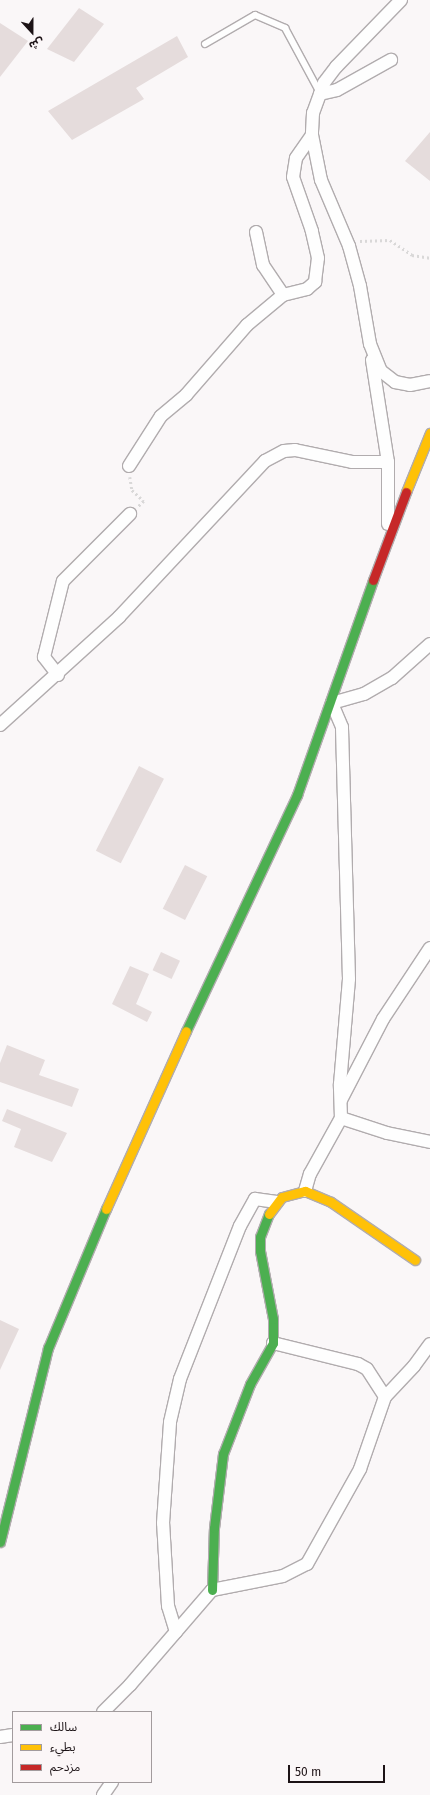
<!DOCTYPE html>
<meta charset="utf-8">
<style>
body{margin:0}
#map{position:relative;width:430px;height:1795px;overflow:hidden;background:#faf7f8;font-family:"Fira Sans","Noto Sans Arabic",sans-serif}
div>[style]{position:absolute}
.building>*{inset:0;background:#e5dcdc;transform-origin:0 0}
.path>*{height:2.5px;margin-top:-1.25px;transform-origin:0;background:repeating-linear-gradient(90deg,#d9d8d8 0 2px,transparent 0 5px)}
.roads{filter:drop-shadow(1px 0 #b1acae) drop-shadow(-1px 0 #b1acae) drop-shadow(0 1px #b1acae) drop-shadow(0 -1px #b1acae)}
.lane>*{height:6px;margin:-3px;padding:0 3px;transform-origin:3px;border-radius:3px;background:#fefefe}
.street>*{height:12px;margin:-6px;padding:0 6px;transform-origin:6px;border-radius:6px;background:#fefefe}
.fast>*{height:9px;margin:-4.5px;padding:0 4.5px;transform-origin:4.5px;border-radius:4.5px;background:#4caf50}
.slow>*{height:9px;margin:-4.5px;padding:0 4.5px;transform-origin:4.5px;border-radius:4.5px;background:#ffc107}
.jam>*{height:9px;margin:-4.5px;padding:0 4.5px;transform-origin:4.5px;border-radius:4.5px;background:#c62828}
span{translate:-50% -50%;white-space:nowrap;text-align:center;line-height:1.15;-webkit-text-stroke:3px #fbf6f7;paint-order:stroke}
.legend{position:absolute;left:12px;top:1711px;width:140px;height:72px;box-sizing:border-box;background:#fbf6f7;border:1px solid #a29b9d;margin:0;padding:5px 7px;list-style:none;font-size:12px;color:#1c1316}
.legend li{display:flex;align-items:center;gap:8px;height:20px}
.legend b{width:20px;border:1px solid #a29b9d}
.north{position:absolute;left:12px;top:12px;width:40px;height:40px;-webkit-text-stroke:3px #fbf6f7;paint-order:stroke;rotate:159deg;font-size:11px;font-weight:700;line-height:16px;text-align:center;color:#1c1316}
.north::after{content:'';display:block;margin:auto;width:14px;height:18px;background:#1c1316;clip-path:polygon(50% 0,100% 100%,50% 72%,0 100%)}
.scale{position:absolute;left:288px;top:1765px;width:97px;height:18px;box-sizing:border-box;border:2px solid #1c1316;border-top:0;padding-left:5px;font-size:12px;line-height:14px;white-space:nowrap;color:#1c1316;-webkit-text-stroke:3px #fbf6f7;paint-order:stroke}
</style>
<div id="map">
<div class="building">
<i style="clip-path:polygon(79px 8px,104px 24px,74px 62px,47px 49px)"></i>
<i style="clip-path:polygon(0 23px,28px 41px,0 77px)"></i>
<i style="clip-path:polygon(177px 36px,188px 57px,136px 88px,144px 99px,72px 140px,48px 111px)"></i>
<i style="clip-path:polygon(430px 132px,430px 181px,405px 161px)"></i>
<i style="left:139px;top:766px;width:28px;height:95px;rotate:27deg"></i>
<i style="left:185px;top:865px;width:25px;height:49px;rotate:27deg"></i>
<i style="left:161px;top:952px;width:21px;height:20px;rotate:25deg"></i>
<i style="clip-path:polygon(130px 966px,149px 974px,136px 1004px,152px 1012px,147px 1022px,112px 1004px)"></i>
<i style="clip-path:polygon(7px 1045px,45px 1060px,39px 1075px,79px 1089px,72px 1107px,0 1082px,0 1063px)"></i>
<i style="clip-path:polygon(7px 1109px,67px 1133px,52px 1162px,14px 1147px,21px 1129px,2px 1121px)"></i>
<i style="clip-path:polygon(0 1320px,19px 1329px,0 1370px)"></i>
</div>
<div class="path">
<i style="left:360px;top:241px;width:30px;rotate:-2deg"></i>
<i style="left:390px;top:240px;width:27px;rotate:34deg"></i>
<i style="left:412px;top:255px;width:18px;rotate:9deg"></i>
<i style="left:130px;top:477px;width:13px;rotate:81deg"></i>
<i style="left:132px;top:490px;width:16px;rotate:43deg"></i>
<i style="left:144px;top:501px;width:8px;rotate:135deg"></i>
</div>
<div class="roads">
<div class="lane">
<i style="left:205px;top:44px;width:58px;rotate:-30.1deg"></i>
<i style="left:255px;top:15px;width:33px;rotate:23deg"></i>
<i style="left:285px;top:28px;width:74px;rotate:61.7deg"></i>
</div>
<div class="street">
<i style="left:401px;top:0;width:93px;rotate:134.1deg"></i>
<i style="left:336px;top:67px;width:20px;rotate:127deg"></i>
<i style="left:324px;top:83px;width:32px;rotate:110deg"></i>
<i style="left:313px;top:113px;width:22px;rotate:93deg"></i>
<i style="left:312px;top:135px;width:46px;rotate:78.7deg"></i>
<i style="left:321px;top:180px;width:72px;rotate:67deg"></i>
<i style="left:349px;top:246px;width:41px;rotate:74.6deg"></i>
<i style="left:360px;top:286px;width:59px;rotate:80.2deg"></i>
<i style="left:370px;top:344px;width:29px;rotate:68deg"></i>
<i style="left:381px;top:371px;width:18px;rotate:38deg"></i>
<i style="left:395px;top:382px;width:15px;rotate:11deg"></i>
<i style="left:410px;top:385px;width:20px;rotate:-11deg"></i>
<i style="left:320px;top:94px;width:17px;rotate:-13deg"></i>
<i style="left:337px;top:90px;width:62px;rotate:-29.1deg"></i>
<i style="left:256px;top:232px;width:34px;rotate:78deg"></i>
<i style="left:263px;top:265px;width:36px;rotate:56deg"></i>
<i style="left:372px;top:360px;width:103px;rotate:81.1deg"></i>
<i style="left:388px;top:462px;width:62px;rotate:90deg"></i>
<i style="left:129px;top:466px;width:59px;rotate:-57.4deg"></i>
<i style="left:161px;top:416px;width:33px;rotate:-40deg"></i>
<i style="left:186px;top:395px;width:93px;rotate:-48.9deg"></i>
<i style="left:247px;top:325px;width:47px;rotate:-39.8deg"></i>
<i style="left:283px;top:295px;width:25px;rotate:-14deg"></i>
<i style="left:307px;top:289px;width:11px;rotate:-41deg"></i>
<i style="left:315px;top:282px;width:24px;rotate:-83deg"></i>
<i style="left:318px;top:258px;width:28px;rotate:-103deg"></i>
<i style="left:312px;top:231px;width:57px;rotate:-109.4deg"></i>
<i style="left:293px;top:177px;width:19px;rotate:-81deg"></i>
<i style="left:296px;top:158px;width:28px;rotate:-55deg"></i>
<i style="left:58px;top:675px;width:23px;rotate:-128deg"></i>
<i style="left:44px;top:657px;width:78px;rotate:-76deg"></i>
<i style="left:63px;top:581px;width:95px;rotate:-45deg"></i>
<i style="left:0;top:725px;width:161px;rotate:-42.2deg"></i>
<i style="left:119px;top:617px;width:214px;rotate:-46.9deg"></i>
<i style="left:265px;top:461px;width:21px;rotate:-28deg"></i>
<i style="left:284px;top:451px;width:11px;rotate:-5deg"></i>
<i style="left:295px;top:450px;width:58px;rotate:11.9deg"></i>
<i style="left:352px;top:462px;width:36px"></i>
<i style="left:341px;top:1100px;width:91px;rotate:-62.6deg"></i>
<i style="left:383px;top:1019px;width:85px;rotate:-56.5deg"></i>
<i style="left:341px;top:1118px;width:48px;rotate:18.1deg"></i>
<i style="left:387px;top:1133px;width:44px;rotate:11.8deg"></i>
<i style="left:305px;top:1191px;width:18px;rotate:-74deg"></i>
<i style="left:310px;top:1174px;width:64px;rotate:-61deg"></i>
<i style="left:341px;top:1118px;width:34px;rotate:-92deg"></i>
<i style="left:340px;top:1084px;width:105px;rotate:-85.1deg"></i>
<i style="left:349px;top:979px;width:252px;rotate:-91.6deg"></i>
<i style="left:342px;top:727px;width:26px;rotate:-113deg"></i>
<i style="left:332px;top:703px;width:33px;rotate:-16deg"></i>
<i style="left:364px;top:694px;width:32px;rotate:-30deg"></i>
<i style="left:392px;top:678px;width:51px;rotate:-41.8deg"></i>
<i style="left:273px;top:1343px;width:88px;rotate:13.9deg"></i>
<i style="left:358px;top:1364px;width:10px;rotate:29deg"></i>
<i style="left:367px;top:1369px;width:33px;rotate:57deg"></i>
<i style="left:176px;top:1632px;width:27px;rotate:-107deg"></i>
<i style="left:168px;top:1606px;width:83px;rotate:-93.4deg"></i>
<i style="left:163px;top:1523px;width:101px;rotate:-86deg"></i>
<i style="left:170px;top:1422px;width:44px;rotate:-76.9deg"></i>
<i style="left:180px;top:1379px;width:164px;rotate:-68.6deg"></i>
<i style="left:240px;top:1226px;width:31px;rotate:-61deg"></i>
<i style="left:255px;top:1199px;width:22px;rotate:8deg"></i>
<i style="left:103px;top:1712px;width:38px;rotate:-45deg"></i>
<i style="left:130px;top:1685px;width:125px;rotate:-49.2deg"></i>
<i style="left:212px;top:1590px;width:72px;rotate:-11.2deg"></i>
<i style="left:283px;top:1576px;width:27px;rotate:-27deg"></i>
<i style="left:307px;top:1564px;width:109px;rotate:-60.8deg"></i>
<i style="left:360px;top:1469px;width:76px;rotate:-70.9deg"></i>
<i style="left:385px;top:1397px;width:42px;rotate:-46.9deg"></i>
<i style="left:414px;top:1366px;width:27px;rotate:-54deg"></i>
<i style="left:0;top:1737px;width:13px;rotate:-9deg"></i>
<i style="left:103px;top:1795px;width:16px;rotate:-55deg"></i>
</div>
<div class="fast">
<i style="left:186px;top:1031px;width:261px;rotate:-64.8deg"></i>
<i style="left:297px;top:795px;width:228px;rotate:-70.5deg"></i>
<i style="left:0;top:1542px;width:200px;rotate:-76.1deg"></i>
<i style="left:48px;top:1348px;width:151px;rotate:-67.4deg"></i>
<i style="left:212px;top:1590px;width:62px;rotate:-88.2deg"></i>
<i style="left:214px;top:1528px;width:75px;rotate:-83.1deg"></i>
<i style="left:223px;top:1454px;width:75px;rotate:-68.9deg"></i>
<i style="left:250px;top:1384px;width:47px;rotate:-60.7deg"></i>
<i style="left:273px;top:1343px;width:24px;rotate:-90deg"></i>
<i style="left:273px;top:1319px;width:69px;rotate:-100.8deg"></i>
<i style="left:260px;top:1251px;width:14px;rotate:-90deg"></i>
<i style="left:260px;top:1237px;width:25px;rotate:-69deg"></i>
</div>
<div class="slow">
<i style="left:406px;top:492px;width:64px;rotate:-67.9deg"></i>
<i style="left:106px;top:1209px;width:195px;rotate:-65.8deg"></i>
<i style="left:269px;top:1214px;width:21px;rotate:-53deg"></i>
<i style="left:282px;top:1197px;width:24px;rotate:-15deg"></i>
<i style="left:305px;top:1191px;width:28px;rotate:23deg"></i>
<i style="left:331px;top:1202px;width:102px;rotate:34.6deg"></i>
</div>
<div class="jam">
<i style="left:373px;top:580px;width:94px;rotate:-69.4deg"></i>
</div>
</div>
<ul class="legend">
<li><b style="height:5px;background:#4caf50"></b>سالك</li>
<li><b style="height:5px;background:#ffc107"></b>بطيء</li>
<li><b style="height:5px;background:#c62828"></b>مزدحم</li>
</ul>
<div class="north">ش</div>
<div class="scale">50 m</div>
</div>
